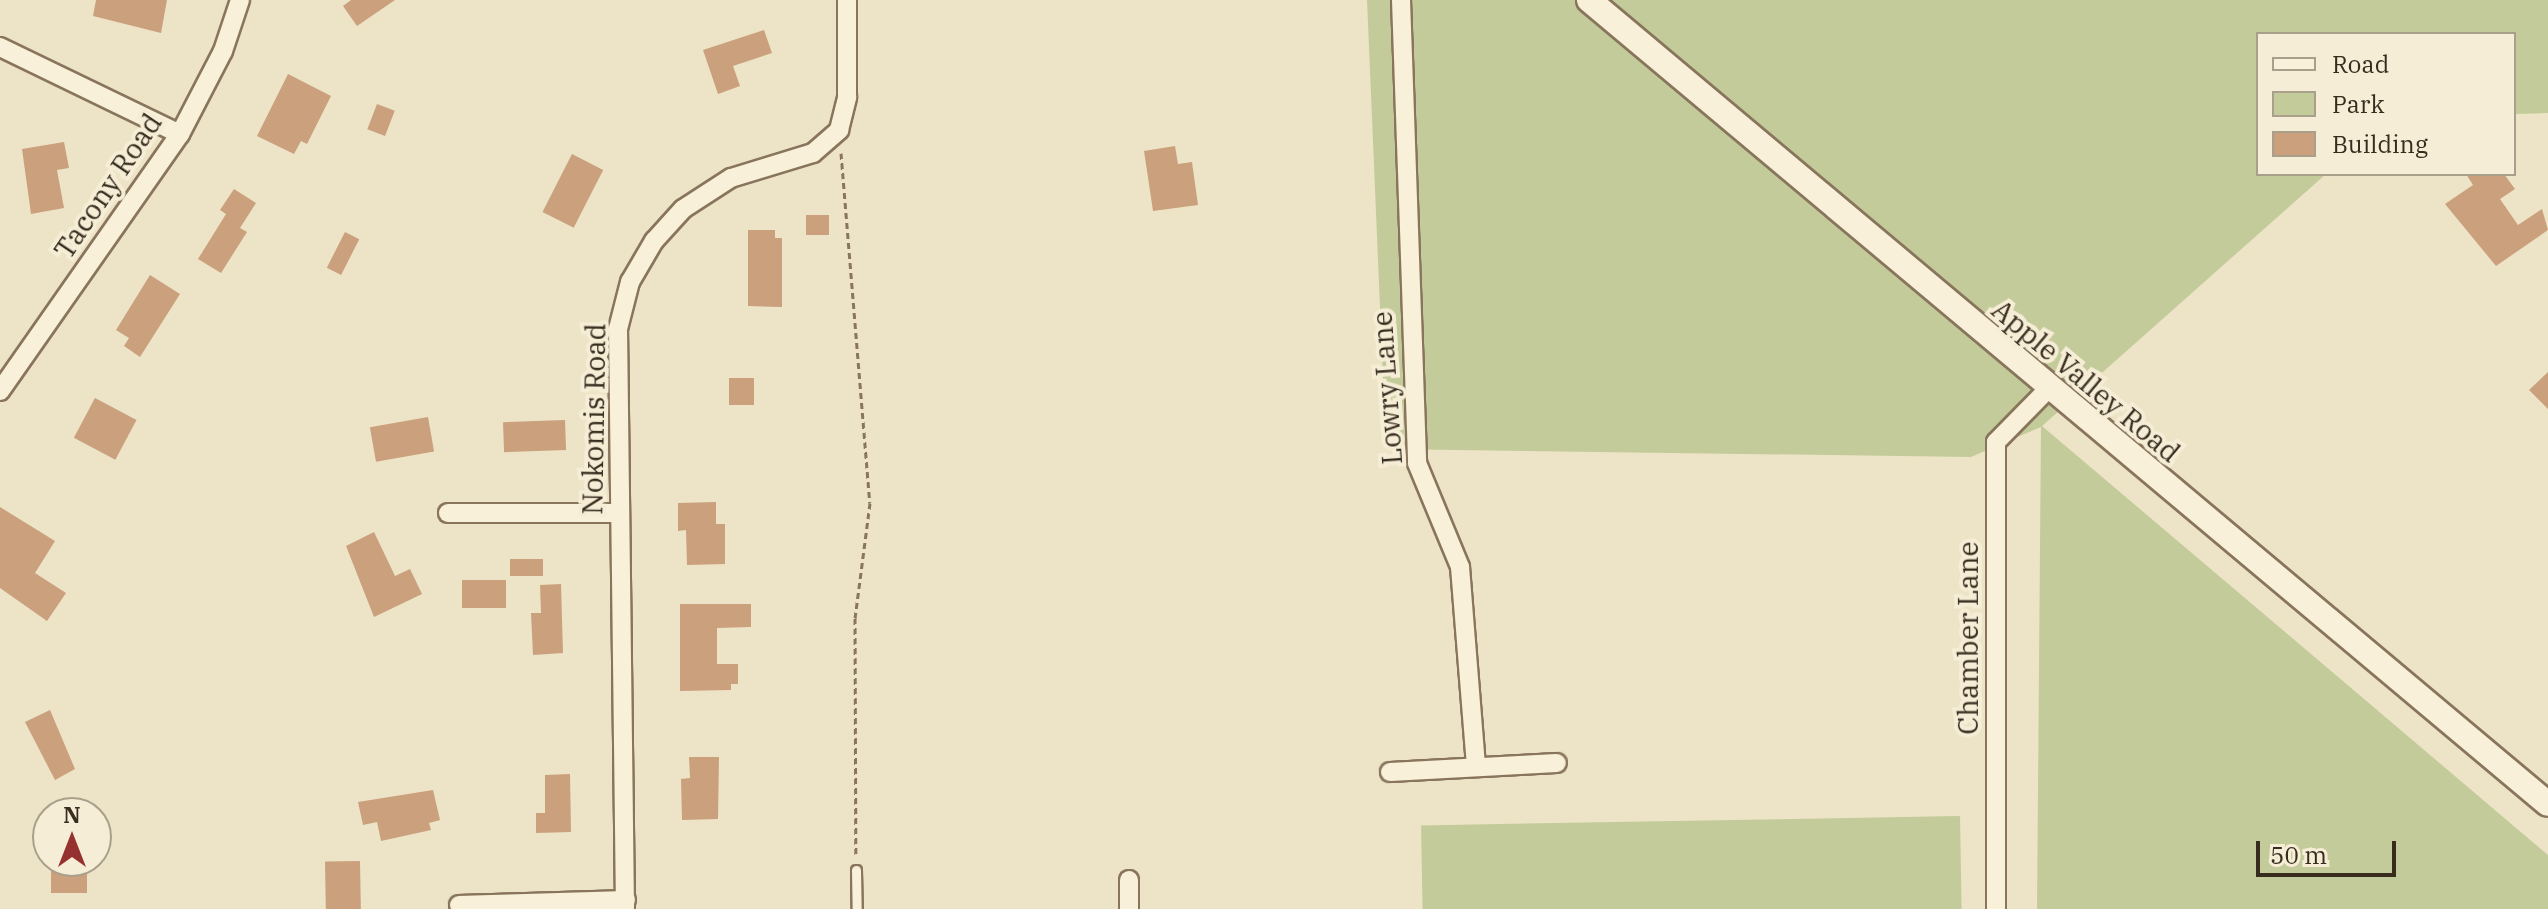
<!DOCTYPE html>
<style>
body{margin:0}
#map{position:relative;width:2548px;height:909px;overflow:hidden;background:#ede3c6;font-family:"IBM Plex Serif",serif}
div>[style]{position:absolute}
.green>*{inset:0;background:#c3cb9a;transform-origin:0 0}
.building>*{inset:0;background:#caa07d;transform-origin:0 0}
.path>*{height:3px;margin-top:-1.5px;transform-origin:0;background:repeating-linear-gradient(90deg,#88755c 0 6px,transparent 0 10px)}
.roads{filter:drop-shadow(2px 0 #88755c) drop-shadow(-2px 0 #88755c) drop-shadow(0 2px #88755c) drop-shadow(0 -2px #88755c)}
.service>*{height:9px;margin:-4.5px;padding:0 4.5px;transform-origin:4.5px;border-radius:4.5px;background:#f8f0d9}
.minor>*{height:18px;margin:-9px;padding:0 9px;transform-origin:9px;border-radius:9px;background:#f8f0d9}
.secondary>*{height:24px;margin:-12px;padding:0 12px;transform-origin:12px;border-radius:12px;background:#f8f0d9}
span{translate:-50% -50%;white-space:nowrap;text-align:center;line-height:1.15;-webkit-text-stroke:8px #f5edd5;paint-order:stroke}
.street-label{font-size:28px;color:#382c1f}
.legend{position:absolute;left:2256px;top:32px;width:260px;height:144px;box-sizing:border-box;background:#f5edd5;border:2px solid #a9a08c;margin:0;padding:10px 14px;list-style:none;font-size:24px;color:#382c1f}
.legend li{display:flex;align-items:center;gap:16px;height:40px}
.legend b{width:40px;border:2px solid #a9a08c}
.north{position:absolute;left:32px;top:797px;width:80px;height:80px;box-sizing:border-box;background:#f5edd5;border:2px solid #a9a08c;border-radius:50%;rotate:0deg;font-size:22px;font-weight:700;line-height:32px;text-align:center;color:#382c1f}
.north::after{content:'';display:block;margin:auto;width:28px;height:36px;background:#95312e;clip-path:polygon(50% 0,100% 100%,50% 72%,0 100%)}
.scale{position:absolute;left:2256px;top:841px;width:140px;height:36px;box-sizing:border-box;border:4px solid #382c1f;border-top:0;padding-left:10px;font-size:24px;line-height:28px;white-space:nowrap;color:#382c1f;-webkit-text-stroke:6px #f5edd5;paint-order:stroke}
</style>
<div id="map">
<div class="green">
<i style="clip-path:polygon(1367px 0,2548px 0,2548px 113px,2514px 114px,2514px 34px,2258px 34px,2258px 174px,2326px 174px,2042px 426px,2548px 855px,2548px 909px,2037px 909px,2041px 427px,1971px 457px,1386px 449px)"></i>
<i style="left:1960px;top:816px;width:93px;height:539px;rotate:89deg"></i>
</div>
<div class="building">
<i style="clip-path:polygon(96px 0,167px 0,161px 33px,93px 16px)"></i>
<i style="clip-path:polygon(351px 0,395px 0,357px 26px,343px 6px)"></i>
<i style="clip-path:polygon(764px 30px,772px 53px,733px 66px,740px 86px,718px 94px,703px 50px)"></i>
<i style="clip-path:polygon(288px 74px,331px 96px,307px 144px,301px 141px,294px 154px,257px 136px)"></i>
<i style="left:377px;top:104px;width:19px;height:27px;rotate:21deg"></i>
<i style="clip-path:polygon(64px 142px,69px 168px,57px 170px,64px 208px,31px 214px,22px 149px)"></i>
<i style="clip-path:polygon(1175px 146px,1178px 164px,1192px 162px,1198px 205px,1153px 211px,1144px 151px)"></i>
<i style="left:572px;top:154px;width:35px;height:65px;rotate:27deg"></i>
<i style="clip-path:polygon(2466px 174px,2504px 174px,2515px 189px,2500px 199px,2518px 225px,2542px 209px,2548px 230px,2496px 266px,2445px 204px,2473px 185px)"></i>
<i style="clip-path:polygon(234px 189px,256px 203px,240px 228px,247px 232px,221px 273px,198px 259px,226px 214px,220px 210px)"></i>
<i style="left:806px;top:215px;width:23px;height:20px"></i>
<i style="clip-path:polygon(748px 230px,775px 230px,775px 238px,782px 238px,782px 307px,748px 306px)"></i>
<i style="left:345px;top:232px;width:16px;height:40px;rotate:27deg"></i>
<i style="clip-path:polygon(150px 275px,180px 294px,140px 357px,124px 346px,129px 338px,116px 330px)"></i>
<i style="clip-path:polygon(2548px 372px,2548px 409px,2529px 390px)"></i>
<i style="left:754px;top:378px;width:27px;height:25px;rotate:90deg"></i>
<i style="left:95px;top:398px;width:47px;height:45px;rotate:28deg"></i>
<i style="left:428px;top:417px;width:35px;height:59px;rotate:80deg"></i>
<i style="left:565px;top:420px;width:30px;height:62px;rotate:88deg"></i>
<i style="clip-path:polygon(716px 502px,716px 524px,725px 524px,725px 564px,687px 565px,686px 530px,678px 531px,678px 503px)"></i>
<i style="clip-path:polygon(0 507px,55px 541px,35px 573px,66px 593px,47px 621px,0 588px)"></i>
<i style="clip-path:polygon(374px 532px,395px 576px,410px 569px,422px 594px,374px 617px,346px 546px)"></i>
<i style="left:510px;top:559px;width:33px;height:17px"></i>
<i style="left:506px;top:580px;width:28px;height:44px;rotate:90deg"></i>
<i style="clip-path:polygon(561px 584px,563px 653px,533px 655px,531px 613px,541px 613px,540px 585px)"></i>
<i style="clip-path:polygon(680px 604px,751px 604px,751px 627px,717px 628px,717px 664px,738px 664px,738px 684px,731px 684px,731px 690px,680px 691px)"></i>
<i style="clip-path:polygon(50px 710px,75px 769px,55px 780px,25px 722px)"></i>
<i style="clip-path:polygon(689px 757px,719px 757px,718px 819px,682px 820px,681px 779px,690px 778px)"></i>
<i style="clip-path:polygon(570px 774px,571px 832px,536px 833px,536px 813px,545px 813px,545px 775px)"></i>
<i style="clip-path:polygon(433px 790px,440px 820px,429px 823px,431px 830px,381px 841px,377px 822px,363px 825px,358px 802px)"></i>
<i style="left:51px;top:861px;width:36px;height:32px"></i>
<i style="left:360px;top:861px;width:48px;height:35px;rotate:89deg"></i>
</div>
<div class="path">
<i style="left:841px;top:153px;width:351px;rotate:85.3deg"></i>
<i style="left:870px;top:503px;width:116px;rotate:97.4deg"></i>
<i style="left:855px;top:618px;width:237px;rotate:89.8deg"></i>
</div>
<div class="roads">
<div class="service">
<i style="left:856px;top:870px;width:39px;rotate:89deg"></i>
</div>
<div class="minor">
<i style="left:1401px;top:0;width:463px;rotate:88deg"></i>
<i style="left:1417px;top:463px;width:113px;rotate:67.5deg"></i>
<i style="left:1460px;top:567px;width:199px;rotate:85.4deg"></i>
<i style="left:0;top:47px;width:200px;rotate:25.8deg"></i>
<i style="left:0;top:391px;width:314px;rotate:-55deg"></i>
<i style="left:180px;top:134px;width:93px;rotate:-62.6deg"></i>
<i style="left:223px;top:51px;width:54px;rotate:-71.6deg"></i>
<i style="left:448px;top:513px;width:172px"></i>
<i style="left:1390px;top:772px;width:167px;rotate:-3.1deg"></i>
<i style="left:1129px;top:880px;width:29px;rotate:90deg"></i>
<i style="left:459px;top:905px;width:167px;rotate:-1.7deg"></i>
<i style="left:625px;top:909px;width:580px;rotate:-90.69deg"></i>
<i style="left:618px;top:329px;width:49px;rotate:-75.7deg"></i>
<i style="left:630px;top:282px;width:48px;rotate:-59.7deg"></i>
<i style="left:654px;top:241px;width:43px;rotate:-47.8deg"></i>
<i style="left:683px;top:209px;width:57px;rotate:-32.9deg"></i>
<i style="left:731px;top:178px;width:86px;rotate:-17deg"></i>
<i style="left:813px;top:153px;width:35px;rotate:-41deg"></i>
<i style="left:839px;top:130px;width:34px;rotate:-76deg"></i>
<i style="left:847px;top:97px;width:97px;rotate:-90deg"></i>
<i style="left:1996px;top:909px;width:467px;rotate:-90deg"></i>
<i style="left:1996px;top:442px;width:74px;rotate:-45.5deg"></i>
</div>
<div class="secondary">
<i style="left:1589px;top:0;width:1251px;rotate:39.98deg"></i>
</div>
</div>
<div class="street-label">
<span style="left:108px;top:186px;rotate:-56deg">Tacony Road</span>
<span style="left:2086px;top:381px;rotate:40deg">Apple Valley Road</span>
<span style="left:1387px;top:388px;rotate:-94deg">Lowry Lane</span>
<span style="left:594px;top:419px;rotate:-89deg">Nokomis Road</span>
<span style="left:1968px;top:638px;rotate:-90deg">Chamber Lane</span>
</div>
<ul class="legend">
<li><b style="height:10px;background:#f8f0d9"></b>Road</li>
<li><b style="height:22px;background:#c3cb9a"></b>Park</li>
<li><b style="height:22px;background:#caa07d"></b>Building</li>
</ul>
<div class="north">N</div>
<div class="scale">50 m</div>
</div>
